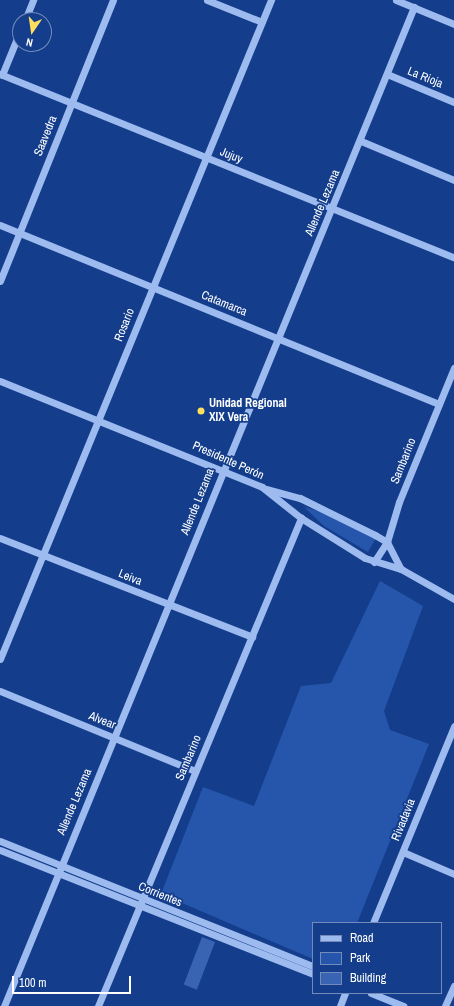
<!DOCTYPE html>
<meta charset="utf-8">
<style>
body{margin:0}
#map{position:relative;width:454px;height:1006px;overflow:hidden;background:#143e8c;font-family:"Archivo Narrow",sans-serif}
div>[style]{position:absolute}
.green>*{inset:0;background:#2656ab}
.building>*{inset:0;background:#3864b3;transform-origin:0 0}
.minor>*{height:7px;margin:-3.5px;padding:0 3.5px;transform-origin:3.5px;border-radius:3.5px;background:#9ebbf0}
.dots>*{width:11px;height:11px;translate:-50% -50%;box-sizing:border-box;border:2px solid #143e8c;border-radius:50%}
span{translate:-50% -50%;white-space:nowrap;text-align:center;line-height:1.15;-webkit-text-stroke:3.5px #143e8c;paint-order:stroke}
.street-label{font-size:12px;color:#fff}
.poi-label{font-size:12px;color:#fff;font-weight:700}
.left{translate:0 -50%;text-align:left}
.legend{position:absolute;left:312px;top:922px;width:130px;height:72px;box-sizing:border-box;background:#143e8c;border:1px solid #728bba;margin:0;padding:5px 7px;list-style:none;font-size:12px;color:#fff}
.legend li{display:flex;align-items:center;gap:8px;height:20px}
.legend b{width:20px;border:1px solid #728bba}
.north{position:absolute;left:12px;top:12px;width:40px;height:40px;box-sizing:border-box;background:#143e8c;border:1px solid #728bba;border-radius:50%;rotate:193deg;font-size:11px;font-weight:700;line-height:16px;text-align:center;color:#fff}
.north::after{content:'';display:block;margin:auto;width:14px;height:18px;background:#ffdf5d;clip-path:polygon(50% 0,100% 100%,50% 72%,0 100%)}
.scale{position:absolute;left:12px;top:976px;width:119px;height:18px;box-sizing:border-box;border:2px solid #fff;border-top:0;padding-left:5px;font-size:12px;line-height:14px;white-space:nowrap;color:#fff;-webkit-text-stroke:3px #143e8c;paint-order:stroke}
</style>
<div id="map">
<div class="green">
<i style="clip-path:polygon(304px 507px,322px 512px,376px 538px,368px 552px,324px 526px)"></i>
<i style="clip-path:polygon(380px 581px,423px 606px,384px 711px,390px 730px,429px 744px,357px 923px,313px 923px,313px 959px,161px 894px,203px 787px,254px 806px,301px 686px,331px 683px)"></i>
</div>
<div class="building">
<i style="left:202px;top:937px;width:14px;height:51px;rotate:21deg"></i>
</div>
<div class="minor">
<i style="left:207px;top:0;width:59px;rotate:21.8deg"></i>
<i style="left:396px;top:0;width:63px;rotate:22.5deg"></i>
<i style="left:25px;top:20px;width:22px;rotate:-68deg"></i>
<i style="left:0;top:74px;width:489px;rotate:22deg"></i>
<i style="left:387px;top:74px;width:73px;rotate:22.7deg"></i>
<i style="left:2px;top:75px;width:48px;rotate:-67.8deg"></i>
<i style="left:361px;top:141px;width:101px;rotate:22.8deg"></i>
<i style="left:0;top:225px;width:474px;rotate:22.2deg"></i>
<i style="left:0;top:281px;width:303px;rotate:-68.1deg"></i>
<i style="left:0;top:381px;width:283px;rotate:22deg"></i>
<i style="left:262px;top:487px;width:50px;rotate:38.5deg"></i>
<i style="left:301px;top:518px;width:75px;rotate:32deg"></i>
<i style="left:365px;top:558px;width:38px;rotate:17deg"></i>
<i style="left:401px;top:569px;width:61px;rotate:29.5deg"></i>
<i style="left:266px;top:489px;width:35px;rotate:15deg"></i>
<i style="left:300px;top:498px;width:84px;rotate:26.3deg"></i>
<i style="left:375px;top:535px;width:14px;rotate:30deg"></i>
<i style="left:387px;top:542px;width:30px;rotate:63deg"></i>
<i style="left:0;top:538px;width:271px;rotate:21.4deg"></i>
<i style="left:374px;top:562px;width:24px;rotate:-57deg"></i>
<i style="left:387px;top:542px;width:42px;rotate:-73.3deg"></i>
<i style="left:399px;top:502px;width:145px;rotate:-67.7deg"></i>
<i style="left:0;top:659px;width:713px;rotate:-67.65deg"></i>
<i style="left:0;top:691px;width:211px;rotate:22.3deg"></i>
<i style="left:0;top:841px;width:337px;rotate:21.8deg"></i>
<i style="left:0;top:850px;width:337px;rotate:21.6deg"></i>
<i style="left:403px;top:852px;width:56px;rotate:23.3deg"></i>
<i style="left:373px;top:923px;width:213px;rotate:-67.6deg"></i>
<i style="left:371px;top:993px;width:35px;rotate:22deg"></i>
<i style="left:4px;top:1006px;width:1080px;rotate:-67.69deg"></i>
<i style="left:98px;top:1006px;width:529px;rotate:-67.41deg"></i>
<i style="left:340px;top:1006px;width:14px;rotate:-69deg"></i>
<i style="left:445px;top:1006px;width:22px;rotate:-66deg"></i>
</div>
<div class="dots">
<i style="left:201px;top:411px;background:#ffdf5d"></i>
</div>
<div class="street-label">
<span style="left:425px;top:78px;rotate:22deg">La Rioja</span>
<span style="left:46px;top:136px;rotate:-68deg">Saavedra</span>
<span style="left:231px;top:156px;rotate:22deg">Jujuy</span>
<span style="left:323px;top:203px;rotate:-67deg">Allende Lezama</span>
<span style="left:224px;top:304px;rotate:22deg">Catamarca</span>
<span style="left:125px;top:325px;rotate:-68deg">Rosario</span>
<span style="left:228px;top:461px;rotate:24deg">Presidente Perón</span>
<span style="left:404px;top:461px;rotate:-68deg">Sambarino</span>
<span style="left:198px;top:502px;rotate:-68deg">Allende Lezama</span>
<span style="left:130px;top:578px;rotate:22deg">Leiva</span>
<span style="left:102px;top:721px;rotate:22deg">Alvear</span>
<span style="left:189px;top:758px;rotate:-67deg">Sambarino</span>
<span style="left:75px;top:802px;rotate:-67deg">Allende Lezama</span>
<span style="left:404px;top:820px;rotate:-68deg">Rivadavia</span>
<span style="left:160px;top:895px;rotate:22deg">Corrientes</span>
</div>
<div class="poi-label">
<span class="left" style="left:209px;top:411px">Unidad Regional<br>XIX Vera</span>
</div>
<ul class="legend">
<li><b style="height:5px;background:#9ebbf0"></b>Road</li>
<li><b style="height:11px;background:#2656ab"></b>Park</li>
<li><b style="height:11px;background:#3864b3"></b>Building</li>
</ul>
<div class="north">N</div>
<div class="scale">100 m</div>
</div>
